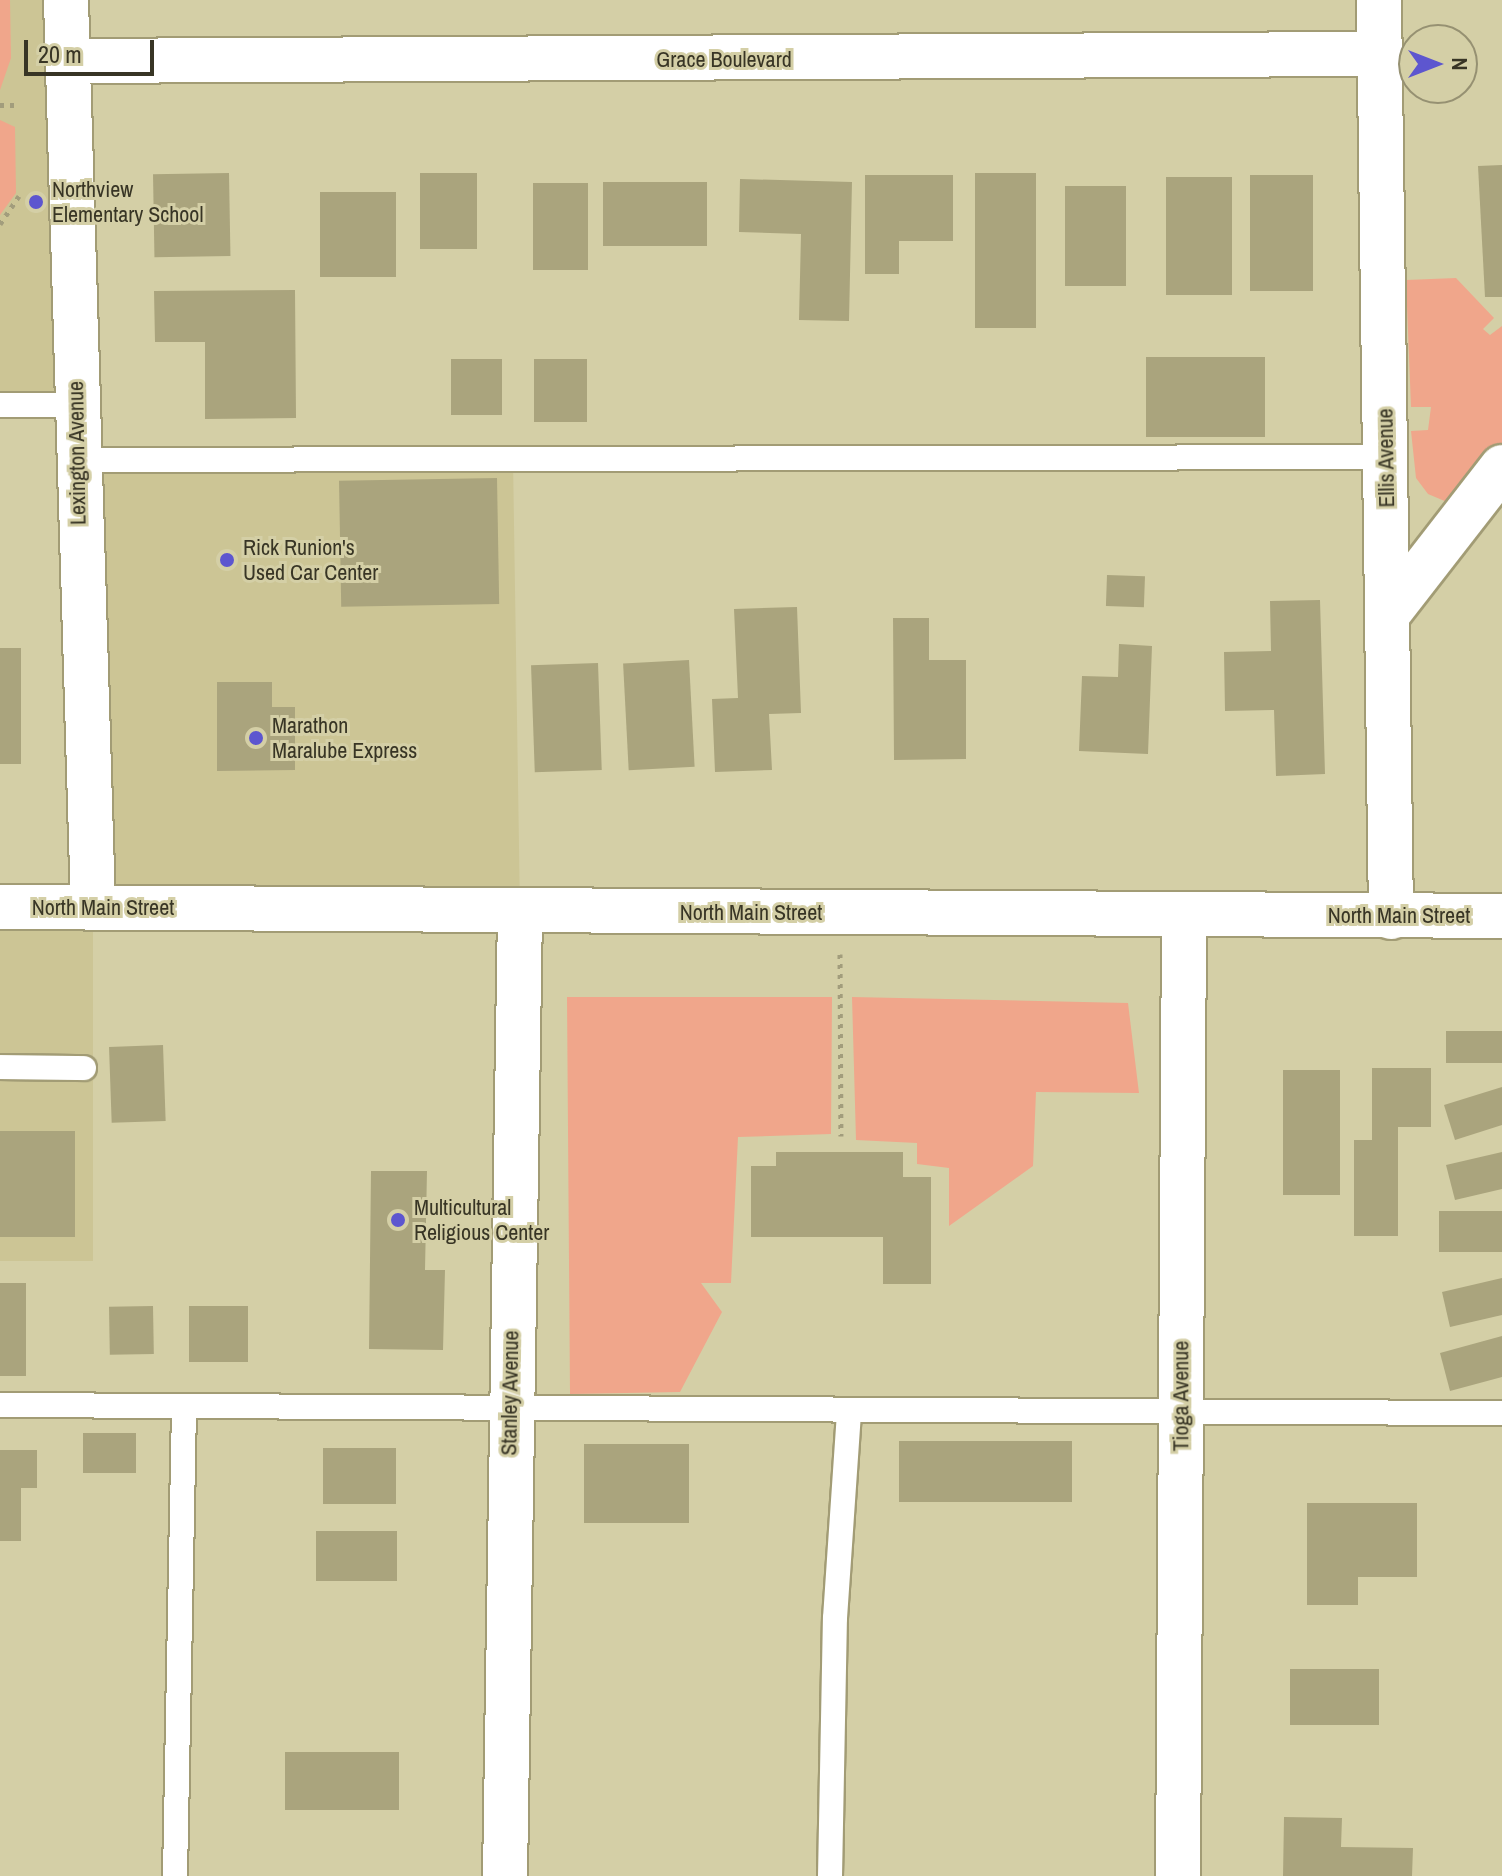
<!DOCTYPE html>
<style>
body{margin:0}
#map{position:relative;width:1502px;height:1876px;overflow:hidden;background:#d4cfa6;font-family:"Archivo Narrow",sans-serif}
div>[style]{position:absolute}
.built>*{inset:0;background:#ccc595;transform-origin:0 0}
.green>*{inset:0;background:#f0a68b}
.building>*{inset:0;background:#aaa47d;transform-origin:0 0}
.path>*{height:5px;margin-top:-2.5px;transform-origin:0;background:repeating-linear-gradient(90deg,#a29d7c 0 4px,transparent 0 10px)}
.roads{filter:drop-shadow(2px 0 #a29c75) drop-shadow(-2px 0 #a29c75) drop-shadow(0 2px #a29c75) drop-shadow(0 -2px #a29c75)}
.lane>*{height:24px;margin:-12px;padding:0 12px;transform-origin:12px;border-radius:12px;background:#fff}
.street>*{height:44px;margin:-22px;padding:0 22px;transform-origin:22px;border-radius:22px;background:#fff}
.primary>*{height:44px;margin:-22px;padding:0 22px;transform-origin:22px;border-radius:22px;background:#fff}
.dots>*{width:22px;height:22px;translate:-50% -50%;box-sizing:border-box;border:4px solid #d4cfa6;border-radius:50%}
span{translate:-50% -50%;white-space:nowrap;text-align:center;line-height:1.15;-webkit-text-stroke:6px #d4cfa6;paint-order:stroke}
.street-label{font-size:22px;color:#383525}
.poi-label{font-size:22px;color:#383525}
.left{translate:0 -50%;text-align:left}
.north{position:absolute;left:1398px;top:24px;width:80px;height:80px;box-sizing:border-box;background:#d4cfa6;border:2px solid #969172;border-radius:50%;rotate:90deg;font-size:22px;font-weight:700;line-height:32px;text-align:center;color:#383525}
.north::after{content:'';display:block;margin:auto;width:28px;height:36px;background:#5d56cf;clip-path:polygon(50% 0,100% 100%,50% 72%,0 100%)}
.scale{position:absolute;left:24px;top:40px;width:130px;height:36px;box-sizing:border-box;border:4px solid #383525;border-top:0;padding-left:10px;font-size:24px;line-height:28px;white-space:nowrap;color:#383525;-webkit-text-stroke:6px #d4cfa6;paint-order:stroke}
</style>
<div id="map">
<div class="built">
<i style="left:0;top:0;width:66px;height:405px"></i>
<i style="clip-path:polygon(513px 459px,520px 911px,93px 907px,93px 1261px,0 1261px,0 907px,92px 907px,78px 460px)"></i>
</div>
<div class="green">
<i style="clip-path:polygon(0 0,10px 0,11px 58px,0 90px)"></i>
<i style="clip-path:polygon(0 120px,15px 127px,16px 193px,0 215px)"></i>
<i style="clip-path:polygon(1456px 278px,1494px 318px,1483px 329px,1490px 335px,1502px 326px,1502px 448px,1467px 499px,1447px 502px,1428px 494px,1416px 478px,1411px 431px,1428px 430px,1431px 407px,1411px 407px,1406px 280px)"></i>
<i style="clip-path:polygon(567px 997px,832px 997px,831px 1134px,738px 1137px,731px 1283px,701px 1283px,722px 1312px,680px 1392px,570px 1394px)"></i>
<i style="clip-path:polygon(852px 997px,1128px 1003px,1139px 1093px,1036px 1092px,1033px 1166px,949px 1226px,949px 1168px,917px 1164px,917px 1143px,856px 1140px)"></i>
</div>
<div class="building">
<i style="clip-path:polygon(1502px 165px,1502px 297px,1485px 297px,1478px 166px)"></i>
<i style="left:229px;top:173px;width:83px;height:76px;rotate:89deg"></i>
<i style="left:420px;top:173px;width:57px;height:76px"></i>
<i style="left:975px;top:173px;width:61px;height:155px"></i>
<i style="clip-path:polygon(865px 175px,953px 175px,953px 241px,899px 241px,899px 274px,865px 274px)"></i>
<i style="left:1250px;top:175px;width:63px;height:116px"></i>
<i style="left:1166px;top:177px;width:66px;height:118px"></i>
<i style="clip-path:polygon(740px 179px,852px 182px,849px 321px,799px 320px,801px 234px,739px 232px)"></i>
<i style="left:603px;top:182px;width:104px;height:64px"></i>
<i style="left:533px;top:183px;width:55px;height:87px"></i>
<i style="left:1065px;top:186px;width:61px;height:100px"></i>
<i style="left:320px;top:192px;width:76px;height:85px"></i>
<i style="clip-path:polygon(295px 290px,296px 418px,205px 419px,205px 342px,155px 342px,154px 291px)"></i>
<i style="left:1146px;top:357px;width:119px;height:80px"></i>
<i style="left:451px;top:359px;width:51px;height:56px"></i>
<i style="left:534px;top:359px;width:53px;height:63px"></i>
<i style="left:497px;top:478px;width:126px;height:158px;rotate:89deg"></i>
<i style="left:1107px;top:575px;width:38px;height:31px;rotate:2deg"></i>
<i style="clip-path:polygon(1320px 600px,1325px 774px,1276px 776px,1274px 710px,1225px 711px,1224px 652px,1271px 651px,1270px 601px)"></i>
<i style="clip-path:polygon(797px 607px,801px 713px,769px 714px,772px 770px,715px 772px,712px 699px,738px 698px,734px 609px)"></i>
<i style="clip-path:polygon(893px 618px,929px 618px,929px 660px,966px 660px,966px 759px,894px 760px)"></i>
<i style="clip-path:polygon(1119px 644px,1152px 646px,1148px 754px,1079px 751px,1082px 676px,1118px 677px)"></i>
<i style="left:0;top:648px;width:21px;height:116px"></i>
<i style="left:689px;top:660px;width:107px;height:66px;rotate:87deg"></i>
<i style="left:598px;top:663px;width:107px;height:67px;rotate:88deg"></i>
<i style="clip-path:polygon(217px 682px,272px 682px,272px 707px,295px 707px,295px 770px,217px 771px)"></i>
<i style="left:1502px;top:1031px;width:32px;height:56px;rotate:90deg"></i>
<i style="left:163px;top:1045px;width:76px;height:54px;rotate:88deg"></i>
<i style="clip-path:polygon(1372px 1068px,1431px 1068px,1431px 1127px,1398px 1127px,1398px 1236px,1354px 1236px,1354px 1140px,1372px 1140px)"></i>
<i style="left:1283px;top:1070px;width:57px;height:125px"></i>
<i style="clip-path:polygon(1502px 1087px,1502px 1125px,1455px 1140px,1444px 1105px)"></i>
<i style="left:0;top:1131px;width:75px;height:106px"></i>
<i style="clip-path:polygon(776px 1152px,903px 1152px,903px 1177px,931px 1177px,931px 1284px,883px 1284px,883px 1237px,751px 1237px,751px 1166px,776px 1166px)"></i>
<i style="clip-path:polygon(1502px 1152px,1502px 1189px,1455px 1200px,1446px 1165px)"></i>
<i style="clip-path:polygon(371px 1171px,427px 1171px,425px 1270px,445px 1270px,443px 1350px,369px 1349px)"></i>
<i style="left:1502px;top:1211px;width:41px;height:63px;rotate:90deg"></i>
<i style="clip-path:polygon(1502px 1278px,1502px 1315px,1450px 1327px,1442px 1292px)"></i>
<i style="left:0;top:1283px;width:26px;height:93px"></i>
<i style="left:153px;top:1306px;width:48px;height:44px;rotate:89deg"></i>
<i style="left:189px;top:1306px;width:59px;height:56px"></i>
<i style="clip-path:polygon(1502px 1336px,1502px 1377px,1450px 1391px,1440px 1353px)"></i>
<i style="left:136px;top:1433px;width:40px;height:53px;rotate:90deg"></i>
<i style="left:899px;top:1441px;width:173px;height:61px"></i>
<i style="left:584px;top:1444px;width:105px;height:79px"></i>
<i style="left:323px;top:1448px;width:73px;height:56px"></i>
<i style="clip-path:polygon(0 1450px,37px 1450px,37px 1488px,21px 1488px,21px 1541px,0 1541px)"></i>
<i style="clip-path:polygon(1307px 1503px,1417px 1503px,1417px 1577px,1358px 1577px,1358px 1605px,1307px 1605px)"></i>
<i style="left:316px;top:1531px;width:81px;height:50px"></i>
<i style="left:1290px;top:1669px;width:89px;height:56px"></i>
<i style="left:285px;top:1752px;width:114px;height:58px"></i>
<i style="clip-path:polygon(1284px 1817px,1342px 1818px,1341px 1847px,1413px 1848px,1412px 1876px,1283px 1876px)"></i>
</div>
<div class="path">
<i style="left:0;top:105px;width:17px"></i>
<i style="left:0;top:224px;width:34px;rotate:-56deg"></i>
<i style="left:840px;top:954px;width:182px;rotate:89.7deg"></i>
</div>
<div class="roads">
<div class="lane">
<i style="left:0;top:405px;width:76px"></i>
<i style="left:78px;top:460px;width:1308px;rotate:-0.13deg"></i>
<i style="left:0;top:1067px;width:84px;rotate:0.7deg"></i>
<i style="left:0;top:1405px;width:1502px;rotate:0.31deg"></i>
<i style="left:175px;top:1876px;width:470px;rotate:-88.9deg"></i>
<i style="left:830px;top:1876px;width:258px;rotate:-88.9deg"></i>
<i style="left:835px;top:1618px;width:204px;rotate:-86.1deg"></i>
</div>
<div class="street">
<i style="left:66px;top:0;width:907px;rotate:88.29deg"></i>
<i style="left:1379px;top:0;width:917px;rotate:89.25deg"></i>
<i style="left:68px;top:61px;width:1312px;rotate:-0.31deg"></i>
<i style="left:1388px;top:614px;width:186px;rotate:-52.2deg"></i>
<i style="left:505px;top:1876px;width:965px;rotate:-89.11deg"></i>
<i style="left:1178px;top:1876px;width:961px;rotate:-89.64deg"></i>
</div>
<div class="primary">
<i style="left:0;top:907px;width:1502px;rotate:0.34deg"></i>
</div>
</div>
<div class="dots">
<i style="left:36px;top:202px;background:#5d56cf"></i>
<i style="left:227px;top:560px;background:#5d56cf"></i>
<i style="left:256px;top:738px;background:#5d56cf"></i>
<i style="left:398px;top:1220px;background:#5d56cf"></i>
</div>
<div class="street-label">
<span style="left:724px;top:60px">Grace Boulevard</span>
<span style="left:77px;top:453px;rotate:-91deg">Lexington Avenue</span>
<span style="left:1386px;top:458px;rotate:-91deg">Ellis Avenue</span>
<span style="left:103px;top:908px">North Main Street</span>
<span style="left:751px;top:913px">North Main Street</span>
<span style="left:1399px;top:916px">North Main Street</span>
<span style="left:510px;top:1393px;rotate:-89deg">Stanley Avenue</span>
<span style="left:1181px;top:1396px;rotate:-90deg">Tioga Avenue</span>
</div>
<div class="poi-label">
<span class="left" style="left:52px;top:202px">Northview<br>Elementary School</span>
<span class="left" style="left:243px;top:560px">Rick Runion's<br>Used Car Center</span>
<span class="left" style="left:272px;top:738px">Marathon<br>Maralube Express</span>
<span class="left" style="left:414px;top:1220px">Multicultural<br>Religious Center</span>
</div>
<div class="north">N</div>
<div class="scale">20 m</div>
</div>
